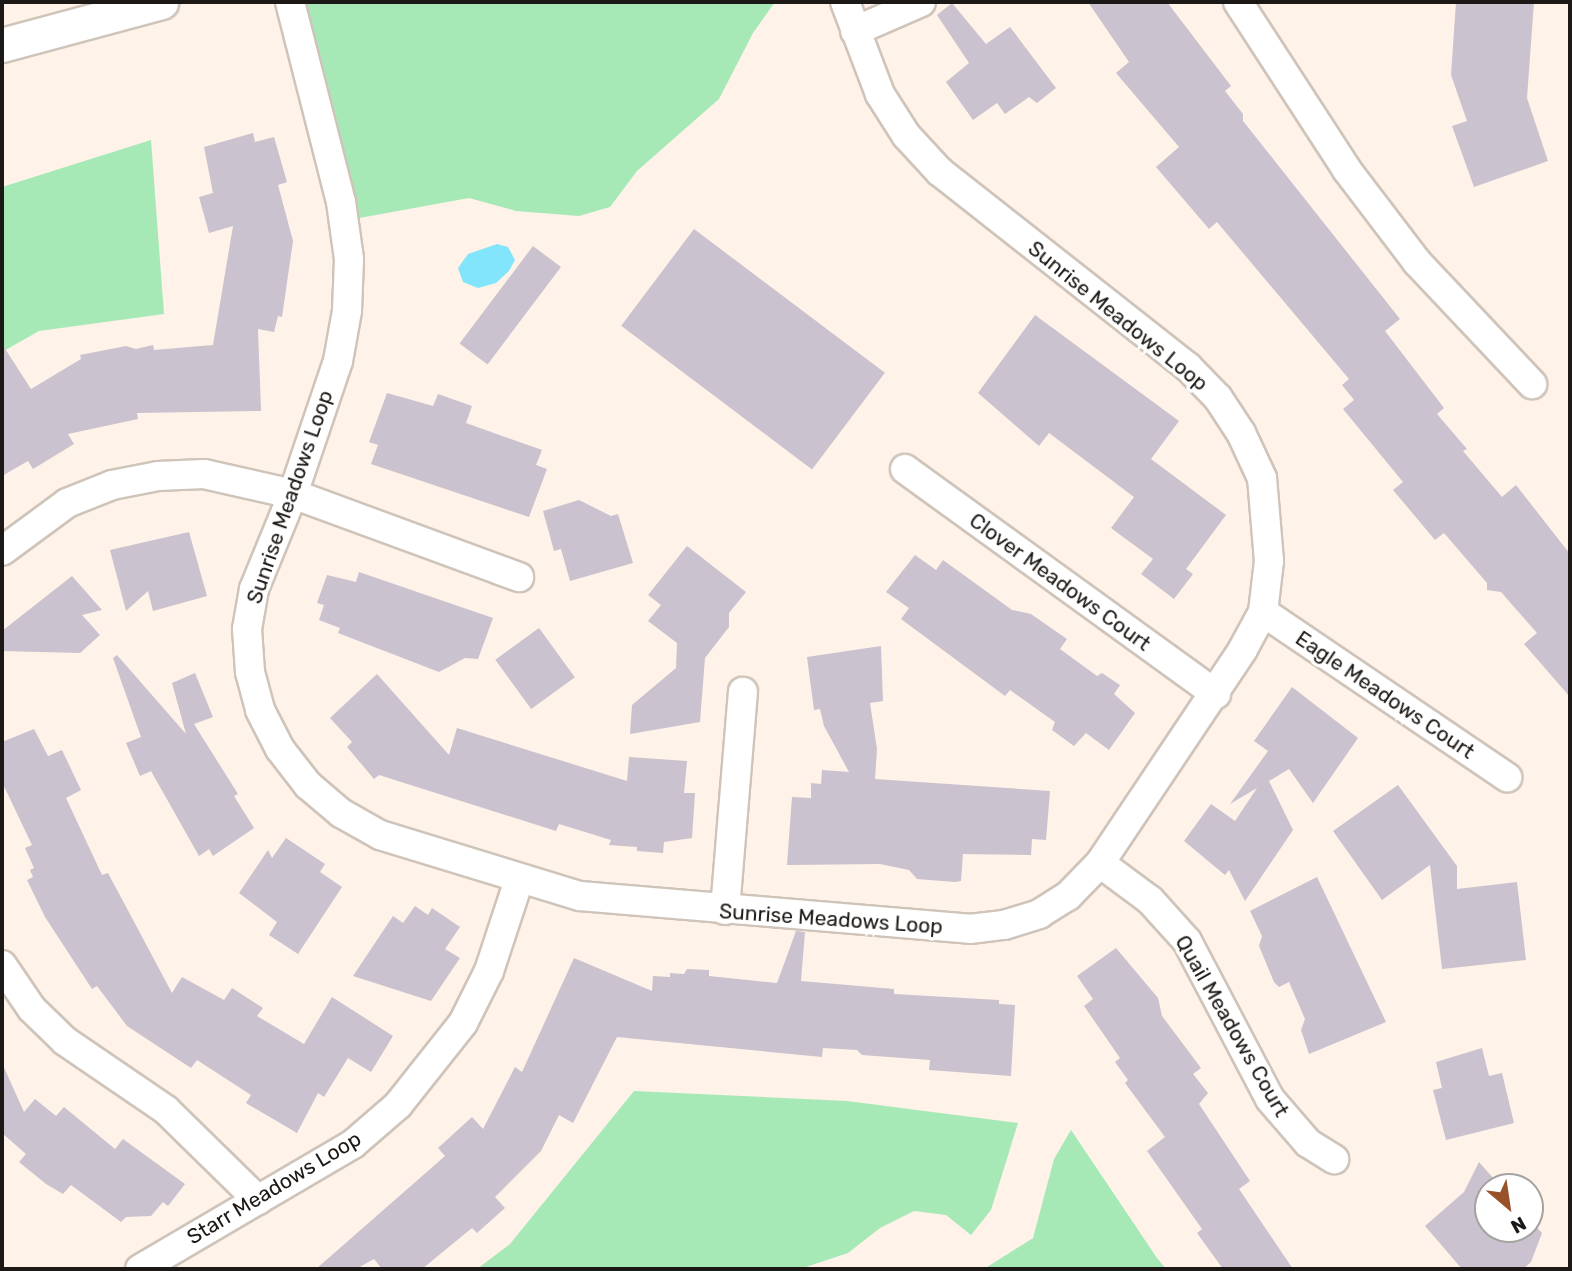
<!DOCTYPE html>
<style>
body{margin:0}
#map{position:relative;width:1572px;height:1271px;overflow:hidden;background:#fef2e9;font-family:Rubik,sans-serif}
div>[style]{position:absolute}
.green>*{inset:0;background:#a6e9b7}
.water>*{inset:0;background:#83e5fc}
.building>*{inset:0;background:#cac2ce;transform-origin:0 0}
.roads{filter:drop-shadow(2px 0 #cfc4ba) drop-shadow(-2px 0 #cfc4ba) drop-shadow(0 2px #cfc4ba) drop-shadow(0 -2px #cfc4ba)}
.minor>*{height:28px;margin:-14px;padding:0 14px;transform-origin:14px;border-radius:14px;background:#fff}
.tertiary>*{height:33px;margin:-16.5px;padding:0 16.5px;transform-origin:16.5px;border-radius:16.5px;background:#fff}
span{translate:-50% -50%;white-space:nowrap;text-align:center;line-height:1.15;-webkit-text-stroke:7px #fff;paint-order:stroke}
.street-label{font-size:21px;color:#1c1815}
.frame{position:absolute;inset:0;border:4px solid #1c1815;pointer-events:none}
.north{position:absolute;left:1474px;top:1173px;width:70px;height:70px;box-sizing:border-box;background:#fff;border:2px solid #a4a3a1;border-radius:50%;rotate:151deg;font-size:19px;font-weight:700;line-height:28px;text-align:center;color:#1c1815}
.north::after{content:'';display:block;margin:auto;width:24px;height:32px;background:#98522a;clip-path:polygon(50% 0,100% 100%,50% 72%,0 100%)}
</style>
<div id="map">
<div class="green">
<i style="clip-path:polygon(290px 2px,775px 2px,753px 33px,719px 99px,637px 171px,610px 207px,579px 216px,516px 211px,469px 198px,354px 219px)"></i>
<i style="clip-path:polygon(151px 140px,164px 314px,39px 331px,2px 352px,2px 187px)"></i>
<i style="clip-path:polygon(634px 1091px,847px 1101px,1018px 1123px,991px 1210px,971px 1235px,946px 1215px,914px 1211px,880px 1228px,848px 1253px,800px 1269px,477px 1269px,510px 1244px)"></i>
<i style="clip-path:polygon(1071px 1130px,1157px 1258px,1166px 1269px,987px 1267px,1033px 1238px,1054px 1159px)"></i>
</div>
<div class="water">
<i style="clip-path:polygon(497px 244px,508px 247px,515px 260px,509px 271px,496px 283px,478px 288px,463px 282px,458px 268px,468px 254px)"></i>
</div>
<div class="building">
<i style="clip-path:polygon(1088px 2px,1167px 2px,1231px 86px,1225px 91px,1243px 114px,1243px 121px,1400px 319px,1385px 331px,1444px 408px,1437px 414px,1467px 449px,1463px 451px,1502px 497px,1516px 485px,1570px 554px,1570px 697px,1524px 644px,1537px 633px,1501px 592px,1487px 590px,1487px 583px,1444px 533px,1435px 540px,1393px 490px,1403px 482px,1343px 409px,1354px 400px,1342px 385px,1349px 379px,1217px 222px,1209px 229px,1156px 167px,1179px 147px,1116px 73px,1129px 62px)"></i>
<i style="clip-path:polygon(1456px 2px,1534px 2px,1527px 98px,1548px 161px,1474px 187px,1452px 126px,1467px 121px,1451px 75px)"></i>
<i style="clip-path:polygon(952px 3px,986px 44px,1010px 27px,1056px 88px,1037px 103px,1029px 97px,1005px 114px,997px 103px,973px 120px,946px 82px,969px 63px,937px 15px)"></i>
<i style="clip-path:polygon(253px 133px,255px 142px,274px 137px,287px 182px,278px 185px,293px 241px,282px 317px,278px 316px,274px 332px,258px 329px,261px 411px,137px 413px,138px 419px,68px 434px,74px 444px,33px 469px,28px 461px,2px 476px,2px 344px,31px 389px,81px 359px,80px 355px,126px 346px,136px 349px,153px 345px,154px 350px,213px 345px,233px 226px,209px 233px,199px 197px,213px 193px,204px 147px)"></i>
<i style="left:694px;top:229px;width:239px;height:121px;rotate:37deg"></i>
<i style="left:533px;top:246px;width:35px;height:122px;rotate:37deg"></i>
<i style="clip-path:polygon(1035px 315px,1179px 421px,1151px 459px,1226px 515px,1186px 569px,1193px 574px,1174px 599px,1141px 574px,1153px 559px,1111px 528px,1134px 497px,1049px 433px,1039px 446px,978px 393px)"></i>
<i style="clip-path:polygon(387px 393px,433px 406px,438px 394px,472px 406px,466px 423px,542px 450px,536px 465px,547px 469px,529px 517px,371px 464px,378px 445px,369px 442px)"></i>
<i style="clip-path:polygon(579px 500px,611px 516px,618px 514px,633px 563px,570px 581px,561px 549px,554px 551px,543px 511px)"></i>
<i style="clip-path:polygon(189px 532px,207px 596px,153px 611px,148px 591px,126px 611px,110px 550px)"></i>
<i style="clip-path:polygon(687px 546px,746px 592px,729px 613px,729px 627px,705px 658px,700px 722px,630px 734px,632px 705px,676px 668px,677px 643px,648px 621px,661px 605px,648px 595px)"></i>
<i style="clip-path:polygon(915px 555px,936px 570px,943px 560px,1012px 610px,1031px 614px,1067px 639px,1060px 649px,1097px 676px,1102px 673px,1120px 685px,1114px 694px,1135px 713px,1109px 750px,1086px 733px,1074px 746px,1052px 730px,1055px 722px,1010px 690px,1005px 696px,901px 619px,909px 608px,886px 592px)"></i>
<i style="clip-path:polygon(359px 572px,493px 618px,478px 659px,465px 658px,439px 672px,338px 633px,340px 628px,319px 620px,324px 605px,317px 603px,327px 575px,356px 582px)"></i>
<i style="clip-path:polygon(72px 576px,102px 610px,82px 615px,100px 635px,80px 653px,2px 651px,2px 631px)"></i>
<i style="left:539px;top:628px;width:61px;height:54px;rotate:54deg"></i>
<i style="clip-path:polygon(881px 646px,883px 701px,870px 703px,877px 749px,875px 779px,1050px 791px,1046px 840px,1032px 839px,1031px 855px,963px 854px,961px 881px,955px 882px,917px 879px,909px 870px,880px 864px,787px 865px,792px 797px,811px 798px,811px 783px,821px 784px,822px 770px,849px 772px,824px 726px,820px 709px,814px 710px,807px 657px)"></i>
<i style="clip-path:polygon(117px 655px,186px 734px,172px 683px,195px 673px,213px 717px,194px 724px,238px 794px,234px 796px,254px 828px,213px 856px,209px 849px,199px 856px,151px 771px,140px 776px,126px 743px,141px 737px,113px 658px)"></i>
<i style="clip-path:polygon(377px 674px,449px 755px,457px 728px,627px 781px,629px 757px,687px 761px,684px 793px,695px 793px,692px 838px,664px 842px,663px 853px,637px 851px,637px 847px,609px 845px,611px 840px,559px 824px,556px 831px,379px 775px,374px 779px,347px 747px,352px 742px,330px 718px)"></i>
<i style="clip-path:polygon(1292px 687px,1358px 738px,1313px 803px,1289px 769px,1269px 781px,1293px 830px,1245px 901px,1229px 870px,1225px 875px,1184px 841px,1211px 804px,1235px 821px,1257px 788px,1230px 804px,1268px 751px,1254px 741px)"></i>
<i style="clip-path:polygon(34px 729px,48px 756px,62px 750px,81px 790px,66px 798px,102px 875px,108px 873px,172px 993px,182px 977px,224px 1000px,232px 988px,263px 1008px,257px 1016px,304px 1044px,332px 997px,393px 1036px,371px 1072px,348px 1058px,324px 1097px,318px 1093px,297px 1133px,246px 1103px,251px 1095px,197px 1060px,191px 1068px,127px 1026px,97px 986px,92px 989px,45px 917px,27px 880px,33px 877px,30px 870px,34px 868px,25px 848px,32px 845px,2px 782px,2px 742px)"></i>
<i style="clip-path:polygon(1398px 785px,1457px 866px,1457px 889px,1517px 882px,1526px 960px,1442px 969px,1430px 865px,1382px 900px,1333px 831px)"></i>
<i style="clip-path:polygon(286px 838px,325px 864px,320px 872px,342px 887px,298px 954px,269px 935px,277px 922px,239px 893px,268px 850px,272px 858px)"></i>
<i style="clip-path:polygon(1317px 877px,1386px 1022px,1309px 1054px,1301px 1030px,1305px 1019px,1289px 982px,1279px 987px,1274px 982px,1259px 946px,1262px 936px,1250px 911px)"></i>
<i style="clip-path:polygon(415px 906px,428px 915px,432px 908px,460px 927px,445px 949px,460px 958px,431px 1001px,353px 976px,393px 916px,403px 923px)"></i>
<i style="clip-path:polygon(796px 931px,805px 932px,801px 981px,894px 989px,894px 994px,999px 1000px,999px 1004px,1015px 1005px,1011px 1076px,929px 1070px,930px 1060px,862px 1055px,857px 1050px,823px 1048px,822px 1057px,617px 1037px,573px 1123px,559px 1115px,541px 1151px,495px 1197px,505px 1208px,477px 1233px,472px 1228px,422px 1269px,382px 1269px,374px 1259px,356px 1269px,316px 1269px,445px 1156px,438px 1148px,472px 1117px,483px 1129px,515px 1067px,522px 1072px,574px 958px,652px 991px,653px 976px,670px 977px,670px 973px,684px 974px,687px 969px,709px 970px,709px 976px,777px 983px)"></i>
<i style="clip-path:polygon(1116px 948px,1158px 998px,1162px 1016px,1201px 1068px,1193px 1074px,1208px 1093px,1199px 1104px,1250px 1181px,1239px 1189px,1293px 1269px,1223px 1269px,1197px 1233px,1202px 1229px,1147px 1151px,1165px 1137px,1125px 1083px,1128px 1080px,1115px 1062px,1120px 1058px,1084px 1006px,1093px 999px,1077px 976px)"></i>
<i style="clip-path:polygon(1482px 1048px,1489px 1076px,1502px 1073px,1514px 1123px,1446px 1140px,1433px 1090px,1442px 1088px,1436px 1062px)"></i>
<i style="clip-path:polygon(2px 1063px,24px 1112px,35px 1099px,56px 1116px,64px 1107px,115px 1149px,123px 1139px,185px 1184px,168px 1206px,163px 1202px,151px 1216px,126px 1217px,121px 1222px,71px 1185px,63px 1194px,46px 1184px,19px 1162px,26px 1154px,2px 1133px)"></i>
<i style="clip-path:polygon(1479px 1162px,1501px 1187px,1488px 1187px,1488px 1229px,1530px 1229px,1530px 1220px,1542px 1233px,1531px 1262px,1523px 1269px,1462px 1269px,1425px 1226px,1464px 1192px)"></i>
</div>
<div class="roads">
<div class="minor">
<i style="left:290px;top:2px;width:206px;rotate:75.7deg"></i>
<i style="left:341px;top:202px;width:58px;rotate:82deg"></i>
<i style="left:349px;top:259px;width:52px;rotate:92.2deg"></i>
<i style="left:347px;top:311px;width:51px;rotate:100.2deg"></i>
<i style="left:338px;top:361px;width:140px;rotate:108.7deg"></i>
<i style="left:293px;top:494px;width:103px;rotate:112.3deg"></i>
<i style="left:254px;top:589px;width:41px;rotate:99.9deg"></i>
<i style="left:247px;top:629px;width:43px;rotate:86deg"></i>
<i style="left:250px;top:672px;width:39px;rotate:75deg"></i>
<i style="left:260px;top:710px;width:44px;rotate:62.9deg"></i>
<i style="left:280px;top:749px;width:46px;rotate:52.1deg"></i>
<i style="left:308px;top:785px;width:43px;rotate:40.3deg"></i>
<i style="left:341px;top:813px;width:45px;rotate:29.4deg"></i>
<i style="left:380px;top:835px;width:209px;rotate:17deg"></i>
<i style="left:580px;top:896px;width:391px;rotate:4.8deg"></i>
<i style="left:970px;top:929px;width:34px;rotate:-7deg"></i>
<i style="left:1004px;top:925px;width:37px;rotate:-17deg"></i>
<i style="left:1039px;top:914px;width:34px;rotate:-32deg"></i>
<i style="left:1068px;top:896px;width:46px;rotate:-45.9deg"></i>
<i style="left:1100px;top:863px;width:257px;rotate:-56.2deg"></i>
<i style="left:1243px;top:649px;width:42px;rotate:-61.6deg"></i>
<i style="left:1263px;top:612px;width:51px;rotate:-83.3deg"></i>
<i style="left:1269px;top:561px;width:83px;rotate:-94.8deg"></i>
<i style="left:1262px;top:478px;width:50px;rotate:-115deg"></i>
<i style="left:1241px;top:433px;width:42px;rotate:-123.3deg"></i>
<i style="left:1218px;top:398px;width:43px;rotate:-134.1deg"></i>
<i style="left:1188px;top:367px;width:315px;rotate:-141.8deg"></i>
<i style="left:940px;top:172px;width:50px;rotate:-132.6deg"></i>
<i style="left:906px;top:135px;width:49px;rotate:-122.4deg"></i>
<i style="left:880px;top:94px;width:98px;rotate:-110.8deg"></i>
<i style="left:1238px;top:2px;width:200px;rotate:57deg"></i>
<i style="left:1347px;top:170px;width:116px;rotate:52.7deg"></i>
<i style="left:1417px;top:262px;width:168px;rotate:46.7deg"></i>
<i style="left:855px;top:31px;width:72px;rotate:-23.7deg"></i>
<i style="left:905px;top:469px;width:384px;rotate:35.9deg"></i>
<i style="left:2px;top:551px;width:81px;rotate:-36.4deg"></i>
<i style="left:67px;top:503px;width:48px;rotate:-21.8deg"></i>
<i style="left:112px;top:485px;width:47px;rotate:-11.1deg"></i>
<i style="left:158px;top:476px;width:46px;rotate:-2.5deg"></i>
<i style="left:204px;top:474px;width:91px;rotate:12.7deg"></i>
<i style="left:293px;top:494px;width:241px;rotate:20.2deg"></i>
<i style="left:1263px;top:612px;width:295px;rotate:34.1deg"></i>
<i style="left:1100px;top:863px;width:62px;rotate:36.5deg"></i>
<i style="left:1150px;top:900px;width:55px;rotate:47.9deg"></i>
<i style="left:1187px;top:941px;width:178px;rotate:62.3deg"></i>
<i style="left:1270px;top:1099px;width:58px;rotate:49.2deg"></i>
<i style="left:1308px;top:1143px;width:31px;rotate:32deg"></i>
<i style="left:725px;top:910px;width:219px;rotate:-85.3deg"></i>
<i style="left:2px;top:965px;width:53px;rotate:55.7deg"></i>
<i style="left:32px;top:1009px;width:46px;rotate:44.1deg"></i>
<i style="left:65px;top:1041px;width:122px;rotate:34.3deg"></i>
<i style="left:166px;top:1110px;width:129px;rotate:44.4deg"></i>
<i style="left:140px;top:1269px;width:247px;rotate:-30.4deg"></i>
<i style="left:353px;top:1144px;width:60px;rotate:-40.9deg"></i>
<i style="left:398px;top:1105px;width:105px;rotate:-51.6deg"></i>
<i style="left:463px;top:1023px;width:58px;rotate:-63.4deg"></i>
<i style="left:489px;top:971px;width:96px;rotate:-71.8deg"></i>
</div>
<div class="tertiary">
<i style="left:2px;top:45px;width:165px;rotate:-15.1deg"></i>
</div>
</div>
<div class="street-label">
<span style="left:1118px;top:316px;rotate:39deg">Sunrise Meadows Loop</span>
<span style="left:290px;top:497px;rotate:-71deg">Sunrise Meadows Loop</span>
<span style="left:1060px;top:582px;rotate:36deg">Clover Meadows Court</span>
<span style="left:1385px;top:695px;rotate:34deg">Eagle Meadows Court</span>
<span style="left:831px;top:919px;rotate:4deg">Sunrise Meadows Loop</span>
<span style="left:1232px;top:1026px;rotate:60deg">Quail Meadows Court</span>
<span style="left:274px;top:1188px;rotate:-31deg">Starr Meadows Loop</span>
</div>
<div class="frame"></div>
<div class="north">N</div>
</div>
